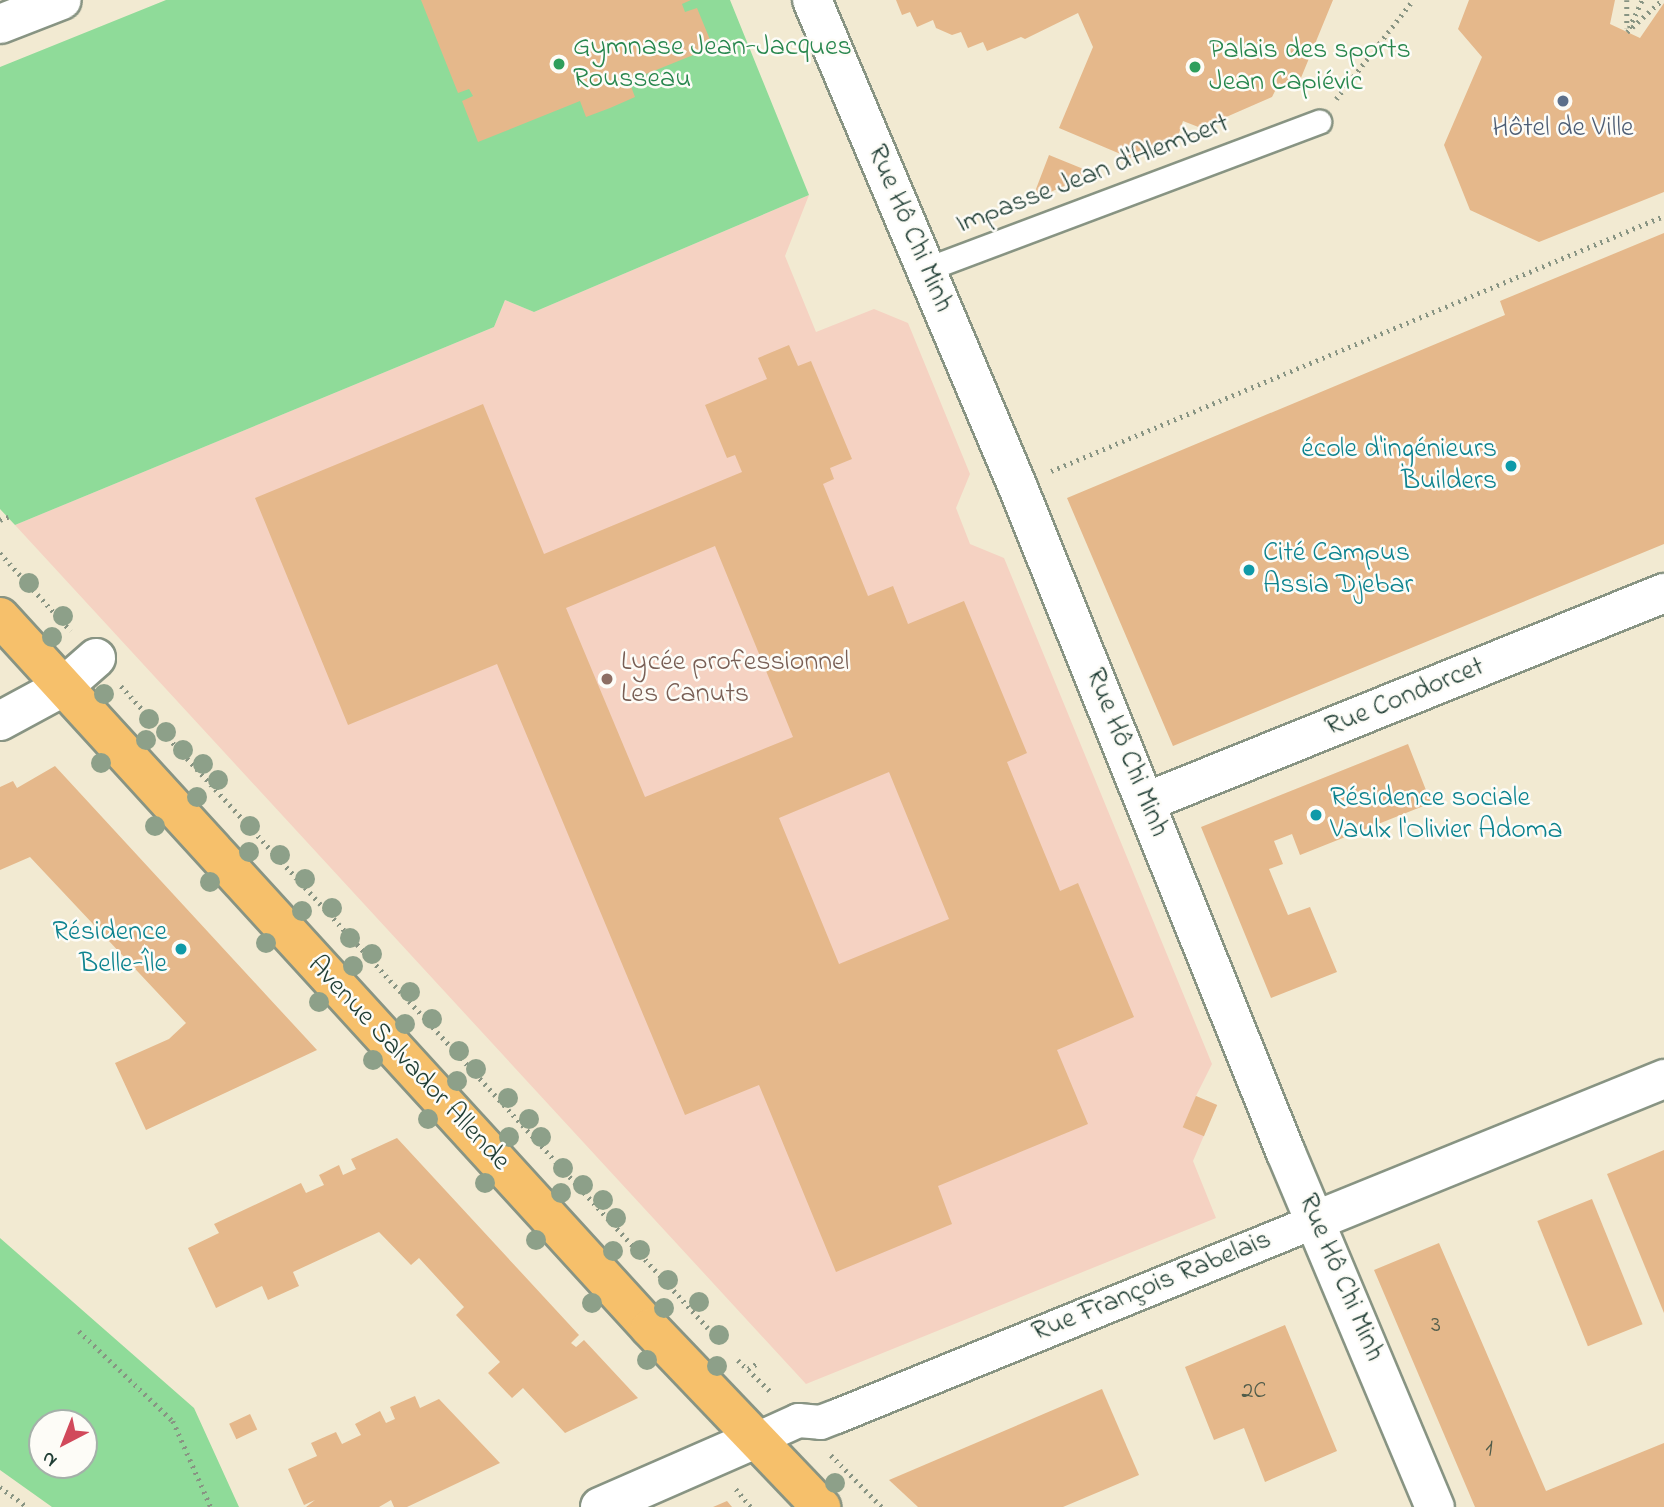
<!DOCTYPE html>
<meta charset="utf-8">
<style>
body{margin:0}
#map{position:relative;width:1664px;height:1507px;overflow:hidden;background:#f2ead2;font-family:"Indie Flower",sans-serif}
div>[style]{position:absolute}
.built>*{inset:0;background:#f5d2c2}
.green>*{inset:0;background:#8fdb99}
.building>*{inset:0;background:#e5b88b;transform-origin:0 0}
.path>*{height:4.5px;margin-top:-2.25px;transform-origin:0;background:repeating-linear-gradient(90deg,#889483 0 2px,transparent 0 7px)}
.roads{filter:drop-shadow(2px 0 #889483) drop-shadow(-2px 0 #889483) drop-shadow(0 2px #889483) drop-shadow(0 -2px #889483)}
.service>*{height:23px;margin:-11.5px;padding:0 11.5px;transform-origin:11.5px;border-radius:11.5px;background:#fff}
.pedestrian>*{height:33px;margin:-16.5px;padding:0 16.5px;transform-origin:16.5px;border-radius:16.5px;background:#fff}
.minor>*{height:38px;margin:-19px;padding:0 19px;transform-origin:19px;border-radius:19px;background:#fff}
.primary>*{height:38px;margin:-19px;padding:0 19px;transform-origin:19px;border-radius:19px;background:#f6c06b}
.trees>*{width:20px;height:20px;margin:-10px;border-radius:50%;background:#8da089}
.dots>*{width:19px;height:19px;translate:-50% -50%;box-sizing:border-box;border:4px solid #fdfcf7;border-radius:50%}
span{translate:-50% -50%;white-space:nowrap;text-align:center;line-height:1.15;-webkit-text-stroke:5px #fdfcf7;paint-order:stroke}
.number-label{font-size:24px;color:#505c4a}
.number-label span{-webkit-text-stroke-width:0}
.leisure-label{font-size:28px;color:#27864d}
.left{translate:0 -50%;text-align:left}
.service-label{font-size:28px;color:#4e5e75}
.street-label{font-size:28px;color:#1f3d34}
.culture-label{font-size:28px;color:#0d838f}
.right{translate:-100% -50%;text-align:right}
.education-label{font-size:28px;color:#785e54}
.north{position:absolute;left:28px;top:1409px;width:70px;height:70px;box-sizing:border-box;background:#fdfcf7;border:2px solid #a4b0a9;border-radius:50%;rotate:222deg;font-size:19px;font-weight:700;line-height:28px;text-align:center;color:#1f3d34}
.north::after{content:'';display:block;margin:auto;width:24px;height:32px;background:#d1495b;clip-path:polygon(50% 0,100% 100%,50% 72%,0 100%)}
</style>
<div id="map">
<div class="built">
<i style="clip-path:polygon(809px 195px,785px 256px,816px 332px,874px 309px,908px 323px,970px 474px,956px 508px,970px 544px,1004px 558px,1212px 1064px,1196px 1096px,1217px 1105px,1193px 1161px,1216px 1218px,806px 1384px,15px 525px,494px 327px,505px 300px,534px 312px)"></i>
</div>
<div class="green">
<i style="clip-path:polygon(166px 0,730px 0,809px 195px,534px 312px,505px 300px,494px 327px,15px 525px,0 509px,0 67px)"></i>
<i style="clip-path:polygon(evenodd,0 1238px,194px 1408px,239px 1507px,52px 1507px,0 1470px,0 1238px,42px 1423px,84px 1423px,84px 1465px,42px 1465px,42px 1423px)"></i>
</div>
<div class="building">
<i style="clip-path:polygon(421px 0,691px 0,682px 4px,685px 12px,697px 8px,713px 47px,629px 81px,635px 97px,610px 108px,586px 117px,580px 101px,478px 142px,462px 101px,473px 96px,469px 89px,458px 93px)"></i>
<i style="clip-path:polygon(896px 0,1333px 0,1296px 90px,1279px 83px,1272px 97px,1201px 128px,1183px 121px,1178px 136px,1130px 158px,1059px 128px,1093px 47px,1078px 13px,1025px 39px,1021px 37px,987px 51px,983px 42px,968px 48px,961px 32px,952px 35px,936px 28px,933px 20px,917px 27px,910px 12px,902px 15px)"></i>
<i style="clip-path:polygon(1469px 0,1615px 0,1610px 24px,1640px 38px,1664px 3px,1664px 192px,1539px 242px,1470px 210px,1444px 145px,1482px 57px,1458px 29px)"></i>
<i style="clip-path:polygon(1049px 155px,1081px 168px,1094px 173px,1039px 197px,1036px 189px)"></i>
<i style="clip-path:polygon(1664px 233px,1664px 544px,1173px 746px,1067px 498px,1505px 315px,1500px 301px)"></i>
<i style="clip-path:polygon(evenodd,789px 345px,798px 366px,811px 361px,852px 459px,830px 468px,834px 479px,823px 484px,868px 596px,893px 586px,908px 624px,964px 601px,1027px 753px,1007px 762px,1060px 891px,1078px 883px,1134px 1017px,1057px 1050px,1088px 1124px,938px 1186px,952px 1224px,836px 1272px,759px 1085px,685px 1115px,497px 664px,348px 725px,255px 498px,483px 404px,544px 554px,742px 472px,735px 455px,727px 458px,705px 405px,767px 379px,758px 358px,789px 345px,715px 546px,793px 737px,645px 797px,566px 608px,715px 546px,789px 345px,889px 772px,949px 919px,839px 964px,779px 818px,889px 772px)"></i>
<i style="clip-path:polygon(1408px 744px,1431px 803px,1300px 855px,1292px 834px,1274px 841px,1283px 864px,1269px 869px,1288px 915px,1310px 907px,1337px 972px,1271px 998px,1201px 827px)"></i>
<i style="clip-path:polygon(55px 766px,268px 997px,317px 1050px,146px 1130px,115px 1063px,169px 1039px,186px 1023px,30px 857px,0 870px,0 787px,13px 781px,17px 788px)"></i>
<i style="left:1196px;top:1096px;width:23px;height:34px;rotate:23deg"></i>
<i style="clip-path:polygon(397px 1138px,579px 1335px,571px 1343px,576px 1347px,584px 1340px,638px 1398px,565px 1433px,523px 1388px,512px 1398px,488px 1373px,500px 1362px,456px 1315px,464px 1307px,419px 1258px,411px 1265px,379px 1232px,293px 1272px,299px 1286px,268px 1300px,262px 1286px,216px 1308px,188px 1248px,219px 1233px,214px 1224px,301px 1183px,306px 1193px,324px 1185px,319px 1175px,339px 1165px,343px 1175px,356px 1169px,351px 1159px)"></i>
<i style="clip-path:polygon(1664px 1150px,1664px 1313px,1607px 1174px)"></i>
<i style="left:1592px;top:1199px;width:135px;height:59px;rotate:68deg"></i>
<i style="clip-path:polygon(1439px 1243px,1546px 1491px,1664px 1443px,1664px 1507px,1475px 1507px,1374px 1270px)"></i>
<i style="clip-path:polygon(1285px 1325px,1337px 1451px,1265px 1482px,1244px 1428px,1214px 1440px,1185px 1367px)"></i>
<i style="clip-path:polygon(1102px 1389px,1139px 1475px,1063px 1507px,918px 1507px,889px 1480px)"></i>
<i style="clip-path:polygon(415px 1396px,420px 1408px,439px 1399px,500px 1463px,407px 1507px,394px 1507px,391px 1500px,379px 1507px,306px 1507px,315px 1500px,304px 1505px,288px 1469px,317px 1456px,311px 1443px,336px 1432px,342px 1444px,361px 1435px,355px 1424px,380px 1411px,386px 1423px,395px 1419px,390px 1407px)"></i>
<i style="left:250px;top:1414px;width:17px;height:23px;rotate:65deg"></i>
<i style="clip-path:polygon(727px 1501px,732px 1507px,713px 1507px)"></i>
</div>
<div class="path">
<i style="left:1627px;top:0;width:28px;rotate:90deg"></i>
<i style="left:1629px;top:28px;width:31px;rotate:-65deg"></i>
<i style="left:1627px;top:32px;width:47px;rotate:-42.4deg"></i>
<i style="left:1336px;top:99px;width:125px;rotate:-52.1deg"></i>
<i style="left:1051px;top:471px;width:664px;rotate:-22.59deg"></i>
<i style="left:0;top:520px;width:9px;rotate:-21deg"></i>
<i style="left:0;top:553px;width:105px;rotate:47.7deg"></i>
<i style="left:121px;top:686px;width:870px;rotate:47.56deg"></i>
<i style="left:79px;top:1331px;width:130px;rotate:43.8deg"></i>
<i style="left:173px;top:1421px;width:94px;rotate:66.2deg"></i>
<i style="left:738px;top:1360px;width:47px;rotate:44.1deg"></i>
<i style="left:748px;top:1369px;width:13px;rotate:-32deg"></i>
<i style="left:831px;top:1455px;width:73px;rotate:45.6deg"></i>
<i style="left:0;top:1487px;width:34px;rotate:36deg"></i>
<i style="left:736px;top:1489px;width:23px;rotate:50deg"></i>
</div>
<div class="roads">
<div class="service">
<i style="left:927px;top:269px;width:419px;rotate:-20.6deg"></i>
</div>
<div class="pedestrian">
<i style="left:756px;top:1439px;width:46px;rotate:-24.3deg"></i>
<i style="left:798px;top:1420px;width:22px;rotate:5deg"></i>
<i style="left:820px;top:1422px;width:17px;rotate:-21deg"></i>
<i style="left:836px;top:1416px;width:519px;rotate:-22.17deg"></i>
</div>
<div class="minor">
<i style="left:812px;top:0;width:527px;rotate:67.09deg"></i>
<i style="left:1017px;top:485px;width:720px;rotate:68.07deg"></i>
<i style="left:1286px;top:1153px;width:384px;rotate:67.2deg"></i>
<i style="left:0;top:24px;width:66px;rotate:-21.2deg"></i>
<i style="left:0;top:721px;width:72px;rotate:-28.4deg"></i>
<i style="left:63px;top:687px;width:44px;rotate:-41.3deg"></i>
<i style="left:1146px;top:802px;width:559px;rotate:-21.97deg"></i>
<i style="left:1317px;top:1220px;width:375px;rotate:-22.1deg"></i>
<i style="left:600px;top:1507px;width:170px;rotate:-23.6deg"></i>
</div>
<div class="primary">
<i style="left:0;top:617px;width:963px;rotate:47.57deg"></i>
<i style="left:650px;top:1328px;width:248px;rotate:46.3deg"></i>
</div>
</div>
<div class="trees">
<i style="left:29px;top:583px"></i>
<i style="left:63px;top:616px"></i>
<i style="left:52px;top:637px"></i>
<i style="left:104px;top:694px"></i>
<i style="left:149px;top:719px"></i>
<i style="left:166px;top:732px"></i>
<i style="left:146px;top:740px"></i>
<i style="left:183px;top:750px"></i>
<i style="left:101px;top:763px"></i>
<i style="left:203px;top:764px"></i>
<i style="left:218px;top:780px"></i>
<i style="left:197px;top:797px"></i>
<i style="left:155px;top:826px"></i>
<i style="left:250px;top:826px"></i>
<i style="left:249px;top:852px"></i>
<i style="left:280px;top:855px"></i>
<i style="left:305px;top:879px"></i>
<i style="left:210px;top:882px"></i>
<i style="left:332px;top:908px"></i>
<i style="left:302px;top:911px"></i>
<i style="left:350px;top:938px"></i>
<i style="left:266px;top:943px"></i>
<i style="left:372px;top:954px"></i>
<i style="left:353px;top:966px"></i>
<i style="left:410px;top:992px"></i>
<i style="left:319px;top:1002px"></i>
<i style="left:432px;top:1019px"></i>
<i style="left:405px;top:1024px"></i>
<i style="left:459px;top:1051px"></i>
<i style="left:373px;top:1060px"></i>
<i style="left:476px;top:1069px"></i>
<i style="left:457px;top:1081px"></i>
<i style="left:508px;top:1098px"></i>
<i style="left:428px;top:1119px"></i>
<i style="left:529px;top:1119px"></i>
<i style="left:509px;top:1137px"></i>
<i style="left:541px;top:1137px"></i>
<i style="left:563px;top:1168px"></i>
<i style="left:485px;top:1183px"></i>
<i style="left:583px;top:1185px"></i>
<i style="left:561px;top:1193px"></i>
<i style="left:603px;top:1200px"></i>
<i style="left:616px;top:1218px"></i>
<i style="left:536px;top:1240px"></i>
<i style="left:640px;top:1250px"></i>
<i style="left:613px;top:1251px"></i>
<i style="left:668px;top:1280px"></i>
<i style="left:699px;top:1302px"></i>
<i style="left:592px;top:1303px"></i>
<i style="left:664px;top:1308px"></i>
<i style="left:719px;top:1335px"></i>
<i style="left:647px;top:1360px"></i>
<i style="left:717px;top:1366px"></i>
<i style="left:835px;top:1483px"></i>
</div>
<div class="dots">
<i style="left:559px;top:64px;background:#2e9e5b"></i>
<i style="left:1195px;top:67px;background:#2e9e5b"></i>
<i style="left:1563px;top:101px;background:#5c6f8a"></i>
<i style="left:1511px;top:466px;background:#0f9aa8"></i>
<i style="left:1249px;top:570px;background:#0f9aa8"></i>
<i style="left:607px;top:679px;background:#8d6e63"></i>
<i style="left:1316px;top:815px;background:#0f9aa8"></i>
<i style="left:181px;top:949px;background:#0f9aa8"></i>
</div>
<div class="number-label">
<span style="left:1436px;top:1326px">3</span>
<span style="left:1254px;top:1392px">2C</span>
<span style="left:1489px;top:1450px">1</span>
</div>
<div class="leisure-label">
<span class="left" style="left:573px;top:64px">Gymnase Jean-Jacques<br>Rousseau</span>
<span class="left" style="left:1209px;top:67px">Palais des sports<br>Jean Capiévic</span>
</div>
<div class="service-label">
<span style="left:1563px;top:129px">Hôtel de Ville</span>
</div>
<div class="street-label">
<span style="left:1093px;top:175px;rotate:-21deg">Impasse Jean d'Alembert</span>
<span style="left:909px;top:229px;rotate:67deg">Rue Hô Chi Minh</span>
<span style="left:1405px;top:698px;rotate:-22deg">Rue Condorcet</span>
<span style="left:1126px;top:753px;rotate:68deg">Rue Hô Chi Minh</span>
<span style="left:408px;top:1064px;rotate:47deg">Avenue Salvador Allende</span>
<span style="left:1340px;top:1278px;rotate:67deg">Rue Hô Chi Minh</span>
<span style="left:1152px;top:1287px;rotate:-22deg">Rue François Rabelais</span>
</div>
<div class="culture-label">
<span class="right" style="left:1497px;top:466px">école d'ingénieurs<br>Builders</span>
<span class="left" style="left:1263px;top:570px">Cité Campus<br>Assia Djebar</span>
<span class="left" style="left:1330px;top:815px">Résidence sociale<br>Vaulx l'Olivier Adoma</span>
<span class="right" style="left:167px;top:949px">Résidence<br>Belle-Île</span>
</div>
<div class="education-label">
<span class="left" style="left:621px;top:679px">Lycée professionnel<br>Les Canuts</span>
</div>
<div class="north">N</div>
</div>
